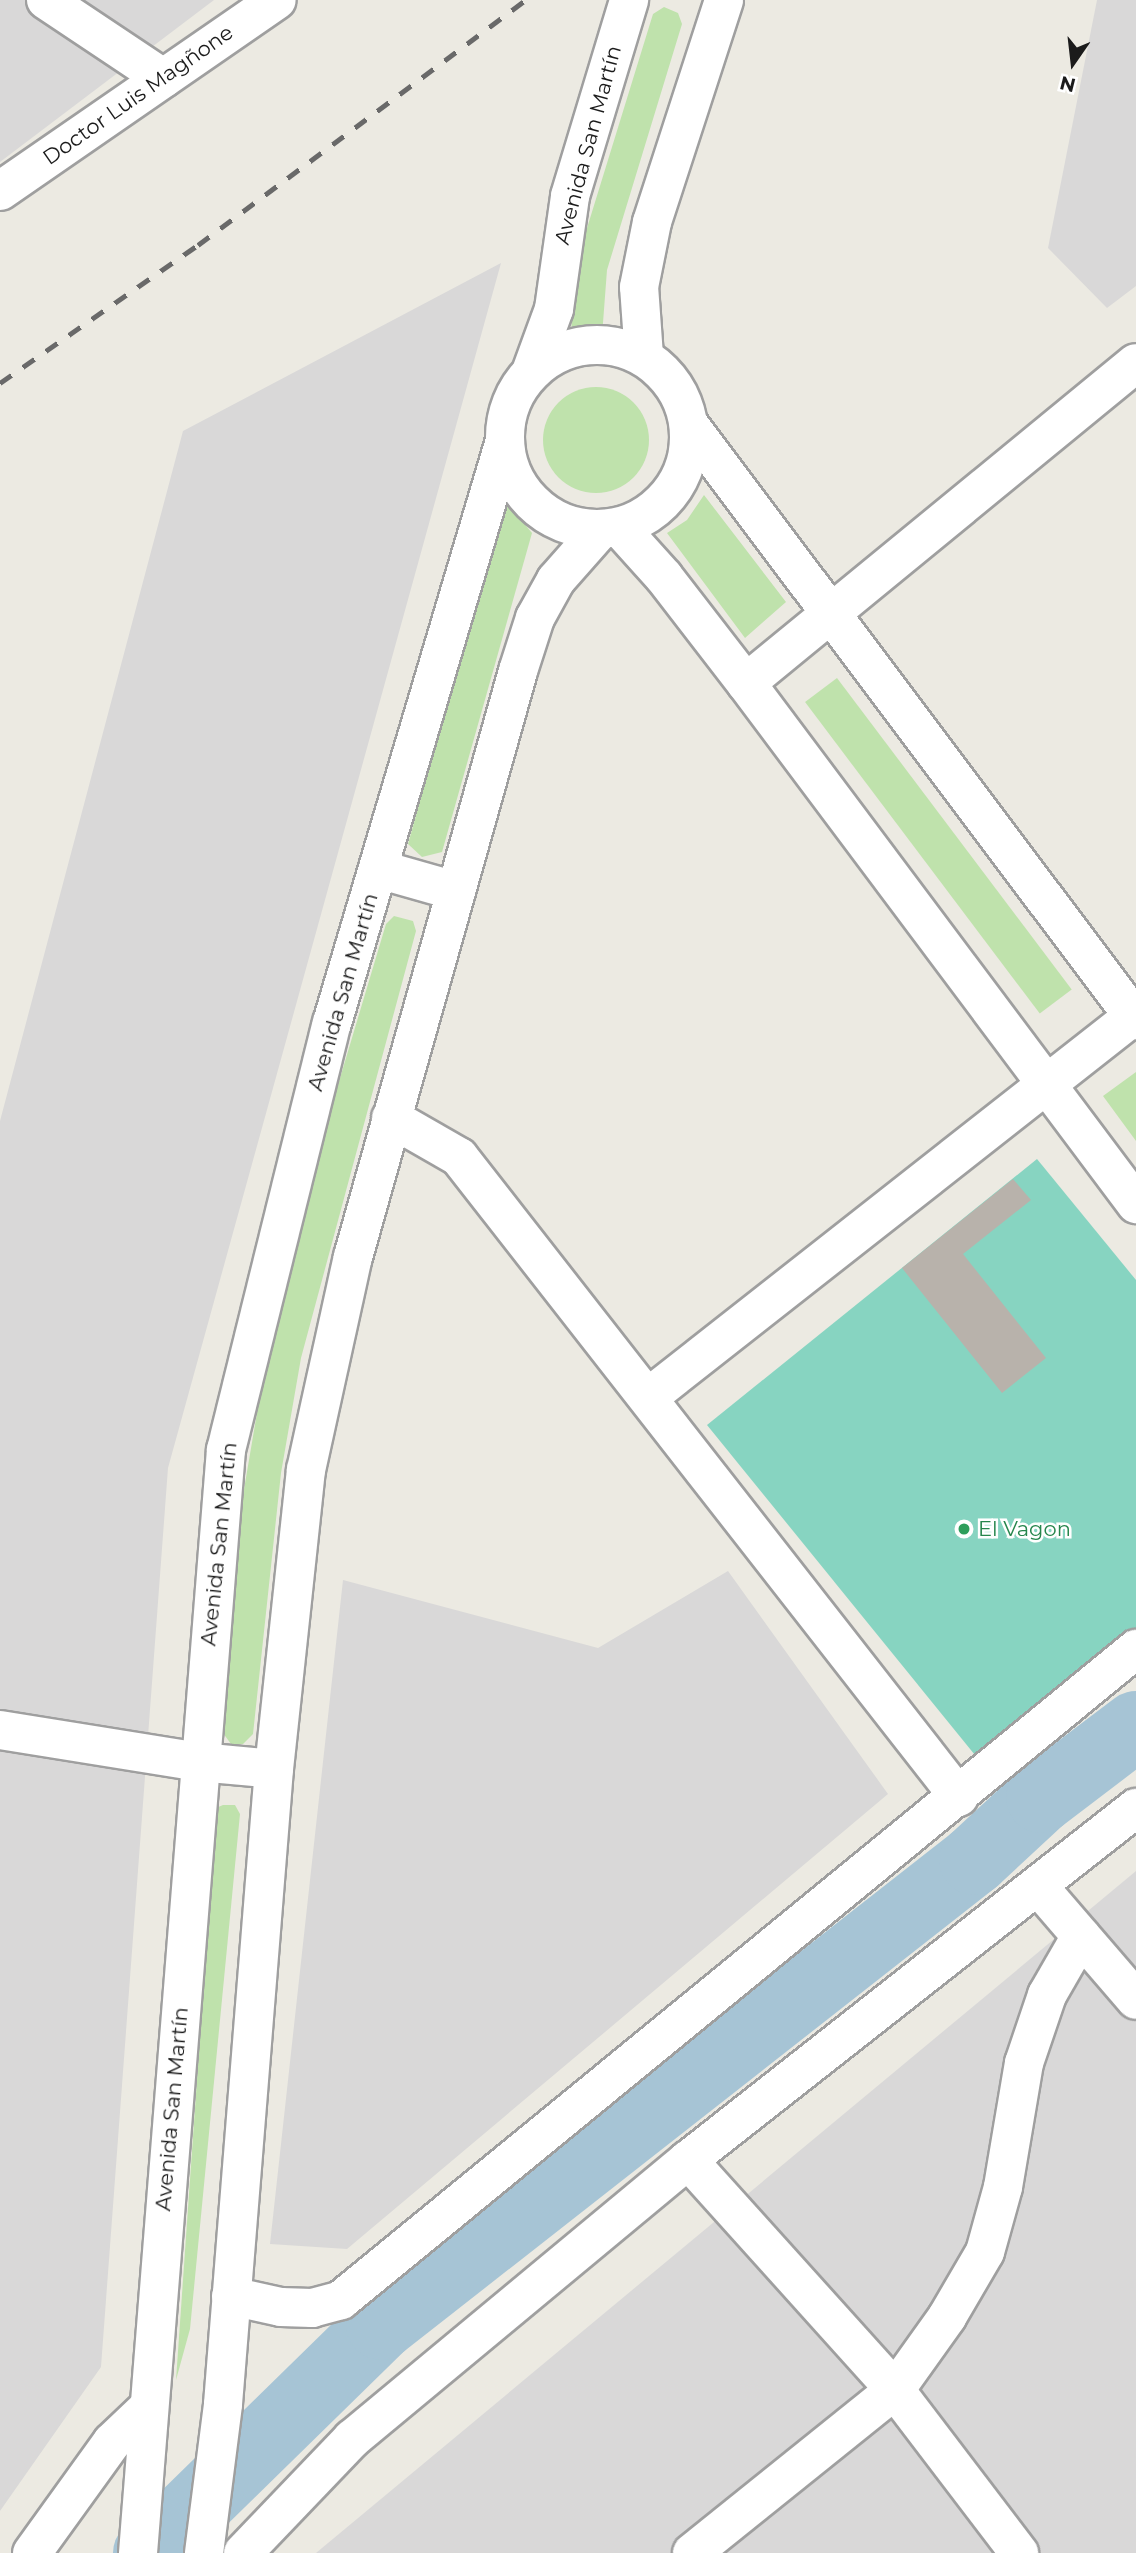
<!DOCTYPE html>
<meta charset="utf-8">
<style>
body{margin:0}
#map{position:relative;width:1136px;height:2553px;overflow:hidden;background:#eceae2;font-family:Montserrat,sans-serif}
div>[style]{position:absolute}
.residential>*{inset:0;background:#d9d8d8}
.grass>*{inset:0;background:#bfe2ac;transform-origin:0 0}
.round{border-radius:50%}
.pitch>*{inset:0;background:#87d4c1}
.river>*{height:70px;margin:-35px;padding:0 35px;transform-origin:35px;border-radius:35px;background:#a6c4d5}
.building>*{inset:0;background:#b8b2ab}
.roads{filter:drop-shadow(2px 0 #9f9f9f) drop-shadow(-2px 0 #9f9f9f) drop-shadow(0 2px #9f9f9f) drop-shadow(0 -2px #9f9f9f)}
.minor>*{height:38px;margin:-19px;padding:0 19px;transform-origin:19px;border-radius:19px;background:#fff}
.minor>.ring{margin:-19px;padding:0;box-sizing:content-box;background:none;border:38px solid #fff;border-radius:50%}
.rail>*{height:5px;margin-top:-2.5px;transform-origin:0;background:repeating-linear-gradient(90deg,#696969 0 14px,transparent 0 28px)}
.dots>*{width:19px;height:19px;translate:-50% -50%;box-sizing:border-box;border:4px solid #fff;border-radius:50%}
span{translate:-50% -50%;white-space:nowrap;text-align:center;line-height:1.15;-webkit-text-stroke:5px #fff;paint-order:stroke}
.street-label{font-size:21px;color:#1b1b1b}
.leisure-label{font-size:21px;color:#27864d}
.left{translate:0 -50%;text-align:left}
.north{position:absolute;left:1038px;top:28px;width:70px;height:70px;-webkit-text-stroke:5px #fff;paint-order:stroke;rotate:194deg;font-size:19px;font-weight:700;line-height:28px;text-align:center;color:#1b1b1b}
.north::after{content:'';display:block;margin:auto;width:24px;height:32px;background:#1b1b1b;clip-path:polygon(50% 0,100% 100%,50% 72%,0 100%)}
</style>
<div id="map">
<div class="residential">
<i style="clip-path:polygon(0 0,214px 0,0 162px)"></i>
<i style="clip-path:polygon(1097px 0,1136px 0,1136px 286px,1107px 308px,1048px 248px)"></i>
<i style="clip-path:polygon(501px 263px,168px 1468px,101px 2367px,0 2511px,0 1121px,183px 431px)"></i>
<i style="clip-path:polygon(728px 1571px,888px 1794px,347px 2249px,270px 2244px,343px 1580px,598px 1648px)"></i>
<i style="clip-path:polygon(1136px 1871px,1136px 2553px,316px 2553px)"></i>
</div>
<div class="grass">
<i style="clip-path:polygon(664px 7px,678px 13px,682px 24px,607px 270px,602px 336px,571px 335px,575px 267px,653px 14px)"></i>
<i class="round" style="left:543px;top:387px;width:106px;height:106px"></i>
<i style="clip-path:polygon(704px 495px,786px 602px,745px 638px,667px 533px,687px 520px)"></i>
<i style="clip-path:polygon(504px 499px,532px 533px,442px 852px,422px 857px,408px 844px)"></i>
<i style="left:837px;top:678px;width:390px;height:40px;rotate:53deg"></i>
<i style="clip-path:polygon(394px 916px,413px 921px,416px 931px,301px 1358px,281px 1473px,253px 1734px,243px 1744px,231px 1744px,223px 1733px,233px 1554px,267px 1354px,323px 1135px,386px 924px)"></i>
<i style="clip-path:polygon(1136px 1072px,1136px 1141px,1103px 1096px)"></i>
<i style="clip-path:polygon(223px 1805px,235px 1805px,240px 1814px,190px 2329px,176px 2380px,216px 1808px)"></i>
</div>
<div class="pitch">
<i style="clip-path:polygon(1037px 1159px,1136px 1280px,1136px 1634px,979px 1760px,707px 1425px)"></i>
</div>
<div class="river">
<i style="left:148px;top:2553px;width:326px;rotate:-44.4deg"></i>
<i style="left:381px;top:2325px;width:754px;rotate:-38.1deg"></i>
<i style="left:974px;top:1860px;width:91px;rotate:-42.8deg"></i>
<i style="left:1041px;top:1798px;width:119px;rotate:-37.2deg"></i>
</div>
<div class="building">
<i style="clip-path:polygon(1013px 1179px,1031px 1200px,963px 1254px,1046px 1358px,1002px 1393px,902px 1268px)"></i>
</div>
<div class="roads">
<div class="minor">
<i style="left:46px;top:0;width:141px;rotate:33.7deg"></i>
<i style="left:0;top:191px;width:336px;rotate:-34.6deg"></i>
<i class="ring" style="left:505px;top:345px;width:146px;height:146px"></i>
<i style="left:644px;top:356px;width:69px;rotate:-94.1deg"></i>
<i style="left:639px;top:287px;width:66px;rotate:-78.7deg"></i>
<i style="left:652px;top:222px;width:233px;rotate:-72deg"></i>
<i style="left:531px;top:372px;width:67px;rotate:-69.9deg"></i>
<i style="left:554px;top:309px;width:114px;rotate:-81.9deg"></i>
<i style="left:570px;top:196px;width:205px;rotate:-73.2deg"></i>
<i style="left:690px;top:426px;width:743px;rotate:53.1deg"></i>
<i style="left:619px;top:527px;width:67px;rotate:48deg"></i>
<i style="left:664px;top:577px;width:134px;rotate:52.3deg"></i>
<i style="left:746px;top:683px;width:651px;rotate:53.18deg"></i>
<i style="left:746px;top:683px;width:504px;rotate:-39.37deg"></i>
<i style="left:378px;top:869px;width:81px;rotate:15.8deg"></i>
<i style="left:391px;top:1118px;width:78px;rotate:29.8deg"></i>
<i style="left:459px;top:1157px;width:812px;rotate:52deg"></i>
<i style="left:650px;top:1396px;width:618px;rotate:-38.17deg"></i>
<i style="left:0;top:1730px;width:202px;rotate:9.1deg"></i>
<i style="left:199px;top:1762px;width:75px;rotate:5.3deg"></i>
<i style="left:1038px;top:1886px;width:150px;rotate:49.3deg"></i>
<i style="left:688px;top:2160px;width:309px;rotate:48deg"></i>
<i style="left:895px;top:2390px;width:205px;rotate:52.7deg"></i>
<i style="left:231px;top:2296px;width:51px;rotate:12.4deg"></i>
<i style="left:281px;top:2307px;width:31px;rotate:2deg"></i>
<i style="left:312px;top:2308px;width:30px;rotate:-15deg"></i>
<i style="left:341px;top:2300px;width:1028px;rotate:-39.31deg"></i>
<i style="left:32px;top:2553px;width:137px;rotate:-54.2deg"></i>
<i style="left:112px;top:2442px;width:50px;rotate:-43.4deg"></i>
<i style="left:138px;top:2553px;width:1107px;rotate:-85.44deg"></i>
<i style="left:226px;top:1450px;width:440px;rotate:-76.1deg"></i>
<i style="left:332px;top:1023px;width:604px;rotate:-73.46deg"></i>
<i style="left:204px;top:2553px;width:150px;rotate:-82.7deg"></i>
<i style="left:223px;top:2404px;width:637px;rotate:-85.41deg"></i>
<i style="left:274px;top:1769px;width:301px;rotate:-83.9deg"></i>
<i style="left:306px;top:1470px;width:218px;rotate:-77.6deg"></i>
<i style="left:353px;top:1257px;width:609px;rotate:-74.27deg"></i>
<i style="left:518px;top:671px;width:56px;rotate:-72.2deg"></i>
<i style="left:535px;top:618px;width:43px;rotate:-61.1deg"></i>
<i style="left:556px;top:580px;width:68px;rotate:-48.6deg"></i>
<i style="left:243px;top:2553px;width:158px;rotate:-46.3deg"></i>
<i style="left:352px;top:2439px;width:437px;rotate:-39.7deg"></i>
<i style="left:688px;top:2160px;width:570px;rotate:-38.16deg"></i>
<i style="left:692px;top:2553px;width:260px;rotate:-38.8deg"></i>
<i style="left:895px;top:2390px;width:90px;rotate:-54.5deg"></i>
<i style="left:947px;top:2317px;width:75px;rotate:-59.7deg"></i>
<i style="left:985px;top:2252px;width:67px;rotate:-74.5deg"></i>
<i style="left:1003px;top:2187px;width:126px;rotate:-80.4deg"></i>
<i style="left:1024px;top:2063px;width:72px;rotate:-71.3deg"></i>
<i style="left:1047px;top:1995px;width:68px;rotate:-60deg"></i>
</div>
</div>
<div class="rail">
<i style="left:0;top:383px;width:241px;rotate:-34.9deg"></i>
<i style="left:198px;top:245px;width:409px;rotate:-36.8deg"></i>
</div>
<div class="dots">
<i style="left:964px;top:1529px;background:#2e9e5b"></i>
</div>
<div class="street-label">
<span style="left:138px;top:95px;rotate:-35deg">Doctor Luis Magñone</span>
<span style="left:588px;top:145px;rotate:-75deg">Avenida San Martín</span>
<span style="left:343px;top:992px;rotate:-74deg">Avenida San Martín</span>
<span style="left:219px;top:1544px;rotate:-84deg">Avenida San Martín</span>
<span style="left:172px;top:2109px;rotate:-85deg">Avenida San Martín</span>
</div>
<div class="leisure-label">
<span class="left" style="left:978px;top:1529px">El Vagon</span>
</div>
<div class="north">N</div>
</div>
